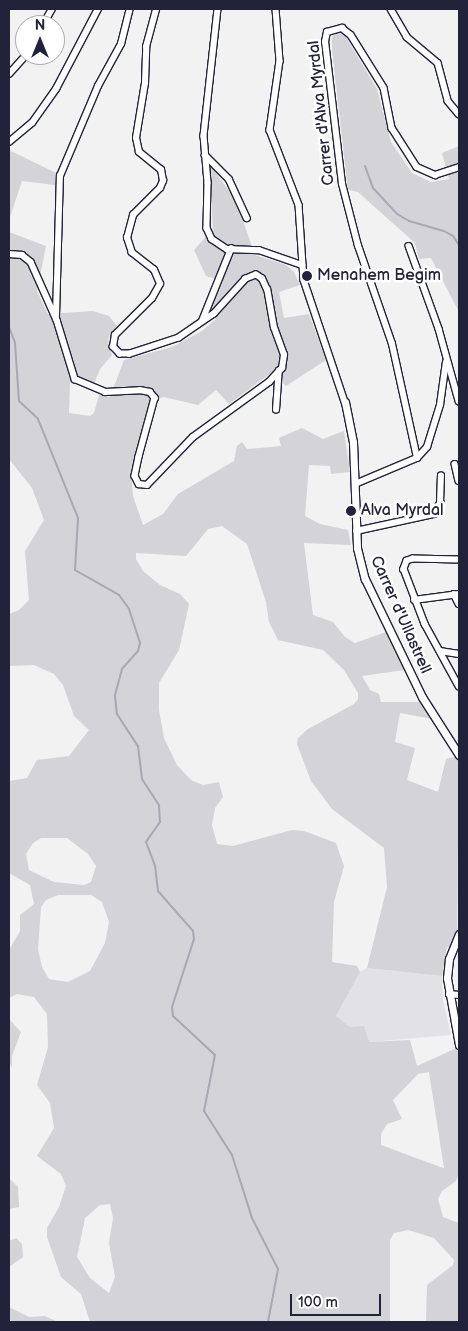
<!DOCTYPE html>
<style>
body{margin:0}
#map{position:relative;width:468px;height:1331px;overflow:hidden;background:#f2f2f3;font-family:"Balsamiq Sans",sans-serif}
div>[style]{position:absolute}
.built>*{inset:0;background:#e2e2e6}
.green>*{inset:0;background:#d3d3d8}
.stream>*{height:2px;margin:-1px;padding:0 1px;transform-origin:1px;border-radius:1px;background:#a8a8b2}
.roads{filter:drop-shadow(1px 0 #22223b) drop-shadow(-1px 0 #22223b) drop-shadow(0 1px #22223b) drop-shadow(0 -1px #22223b)}
.minor>*{height:5.5px;margin:-2.75px;padding:0 2.75px;transform-origin:2.75px;border-radius:2.75px;background:#fff}
.tertiary>*{height:7px;margin:-3.5px;padding:0 3.5px;transform-origin:3.5px;border-radius:3.5px;background:#fff}
.dots>*{width:14px;height:14px;translate:-50% -50%;box-sizing:border-box;border:2px solid #fff;border-radius:50%}
span{translate:-50% -50%;white-space:nowrap;text-align:center;line-height:1.15;-webkit-text-stroke:5px #fff;paint-order:stroke}
.street-label{font-size:16px;color:#22223b}
.poi-label{font-size:16px;color:#22223b}
.left{translate:0 -50%;text-align:left}
.frame{position:absolute;inset:0;border:10px solid #22223b;pointer-events:none}
.north{position:absolute;left:15px;top:15px;width:50px;height:50px;box-sizing:border-box;background:#fff;border:1px solid #a7a7b1;border-radius:50%;rotate:0deg;font-size:14px;font-weight:700;line-height:20px;text-align:center;color:#22223b}
.north::after{content:'';display:block;margin:auto;width:18px;height:22px;background:#22223b;clip-path:polygon(50% 0,100% 100%,50% 72%,0 100%)}
.scale{position:absolute;left:290px;top:1294px;width:91px;height:22px;box-sizing:border-box;border:2px solid #22223b;border-top:0;padding-left:6px;font-size:15px;line-height:18px;white-space:nowrap;color:#22223b;-webkit-text-stroke:4px #fff;paint-order:stroke}
</style>
<div id="map">
<div class="built">
<i style="clip-path:polygon(367px 968px,442px 976px,443px 1001px,451px 1035px,369px 1042px,336px 1016px,360px 972px)"></i>
</div>
<div class="green">
<i style="clip-path:polygon(337px 33px,344px 34px,377px 89px,391px 142px,412px 173px,431px 182px,449px 179px,442px 153px,459px 146px,459px 312px,431px 258px,419px 259px,415px 243px,358px 192px,348px 190px,332px 49px,332px 37px)"></i>
<i style="clip-path:polygon(9px 150px,56px 173px,55px 185px,22px 181px,9px 220px)"></i>
<i style="clip-path:polygon(evenodd,209px 163px,236px 201px,255px 255px,286px 265px,294px 272px,300px 285px,279px 292px,284px 318px,309px 314px,326px 360px,286px 386px,271px 373px,229px 404px,216px 390px,198px 405px,164px 397px,152px 400px,131px 470px,133px 496px,143px 525px,163px 514px,178px 494px,234px 461px,237px 446px,242px 442px,247px 449px,281px 446px,279px 438px,302px 428px,323px 439px,344px 431px,350px 472px,331px 474px,330px 466px,309px 465px,305px 516px,320px 524px,348px 530px,351px 545px,304px 543px,313px 615px,333px 622px,345px 637px,355px 643px,386px 632px,404px 670px,362px 676px,370px 690px,379px 694px,381px 702px,420px 702px,432px 719px,400px 713px,395px 742px,415px 748px,407px 780px,438px 792px,446px 759px,459px 756px,457px 928px,459px 949px,447px 947px,442px 976px,367px 968px,387px 887px,384px 848px,332px 809px,311px 781px,297px 744px,298px 738px,308px 729px,354px 704px,358px 699px,358px 693px,344px 670px,323px 650px,278px 640px,269px 622px,266px 602px,247px 544px,222px 526px,208px 529px,186px 556px,136px 553px,136px 559px,143px 571px,160px 585px,180px 594px,189px 604px,179px 650px,159px 683px,159px 710px,164px 738px,177px 765px,191px 780px,203px 785px,219px 782px,223px 797px,215px 808px,212px 825px,217px 844px,233px 846px,292px 830px,304px 831px,336px 843px,344px 866px,334px 902px,332px 962px,357px 966px,360px 972px,336px 1016px,350px 1027px,364px 1026px,369px 1042px,410px 1040px,417px 1066px,459px 1047px,459px 1172px,456px 1181px,442px 1191px,438px 1199px,443px 1217px,459px 1223px,459px 1322px,426px 1322px,427px 1285px,453px 1265px,454px 1260px,434px 1238px,408px 1230px,394px 1233px,390px 1240px,390px 1322px,90px 1322px,81px 1294px,61px 1277px,47px 1237px,47px 1228px,59px 1207px,66px 1186px,61px 1174px,37px 1156px,54px 1128px,50px 1103px,37px 1085px,48px 1047px,47px 1014px,34px 997px,17px 994px,9px 998px,9px 950px,20px 931px,20px 915px,34px 904px,30px 885px,9px 873px,9px 781px,27px 778px,37px 760px,69px 756px,89px 730px,74px 716px,63px 685px,54px 674px,34px 665px,9px 666px,9px 614px,19px 610px,29px 600px,25px 551px,44px 520px,32px 488px,9px 459px,9px 232px,46px 246px,37px 291px,48px 314px,93px 311px,109px 316px,117px 326px,109px 336px,108px 345px,112px 355px,100px 369px,94px 384px,79px 377px,70px 383px,69px 413px,90px 416px,94px 413px,99px 395px,110px 397px,124px 360px,172px 347px,202px 331px,216px 319px,211px 310px,223px 281px,206px 276px,194px 250px,213px 229px,209px 163px,41px 838px,67px 838px,88px 854px,96px 866px,91px 882px,84px 885px,54px 882px,29px 870px,26px 854px,33px 843px,41px 838px,209px 163px,58px 895px,91px 895px,102px 902px,109px 922px,105px 943px,90px 971px,68px 982px,49px 979px,42px 967px,38px 949px,41px 907px,46px 900px,58px 895px,209px 163px,429px 1072px,444px 1168px,443px 1168px,381px 1145px,381px 1134px,387px 1124px,402px 1119px,393px 1100px,418px 1074px,429px 1072px,209px 163px,110px 1204px,113px 1218px,109px 1243px,115px 1277px,109px 1293px,90px 1278px,77px 1257px,85px 1218px,100px 1205px,110px 1204px)"></i>
<i style="clip-path:polygon(9px 1019px,21px 1032px,12px 1056px,12px 1068px,9px 1061px)"></i>
<i style="clip-path:polygon(9px 1178px,18px 1187px,19px 1207px,9px 1209px)"></i>
<i style="clip-path:polygon(16px 1238px,22px 1244px,23px 1257px,9px 1267px,9px 1241px)"></i>
<i style="clip-path:polygon(9px 1307px,29px 1317px,45px 1316px,58px 1322px,9px 1322px)"></i>
</div>
<div class="stream">
<i style="left:365px;top:166px;width:23px;rotate:70deg"></i>
<i style="left:373px;top:188px;width:35px;rotate:47deg"></i>
<i style="left:397px;top:214px;width:14px;rotate:30deg"></i>
<i style="left:409px;top:221px;width:36px;rotate:16deg"></i>
<i style="left:444px;top:231px;width:10px;rotate:29deg"></i>
<i style="left:453px;top:236px;width:11px;rotate:56deg"></i>
<i style="left:9px;top:327px;width:17px;rotate:69deg"></i>
<i style="left:15px;top:343px;width:58px;rotate:86.1deg"></i>
<i style="left:19px;top:401px;width:26px;rotate:43deg"></i>
<i style="left:38px;top:419px;width:107px;rotate:68deg"></i>
<i style="left:78px;top:518px;width:52px;rotate:93.3deg"></i>
<i style="left:75px;top:570px;width:51px;rotate:29.6deg"></i>
<i style="left:119px;top:595px;width:17px;rotate:54deg"></i>
<i style="left:129px;top:609px;width:36px;rotate:72deg"></i>
<i style="left:140px;top:643px;width:8px;rotate:104deg"></i>
<i style="left:138px;top:651px;width:24px;rotate:132deg"></i>
<i style="left:122px;top:669px;width:28px;rotate:105deg"></i>
<i style="left:115px;top:696px;width:18px;rotate:84deg"></i>
<i style="left:117px;top:714px;width:38px;rotate:57deg"></i>
<i style="left:138px;top:746px;width:33px;rotate:83deg"></i>
<i style="left:142px;top:779px;width:31px;rotate:57deg"></i>
<i style="left:159px;top:805px;width:17px;rotate:87deg"></i>
<i style="left:160px;top:822px;width:24px;rotate:125deg"></i>
<i style="left:146px;top:842px;width:26px;rotate:69deg"></i>
<i style="left:155px;top:866px;width:25px;rotate:83deg"></i>
<i style="left:158px;top:891px;width:53px;rotate:48.8deg"></i>
<i style="left:193px;top:931px;width:8px;rotate:83deg"></i>
<i style="left:194px;top:939px;width:71px;rotate:107.9deg"></i>
<i style="left:172px;top:1007px;width:9px;rotate:84deg"></i>
<i style="left:173px;top:1016px;width:57px;rotate:42.9deg"></i>
<i style="left:215px;top:1055px;width:57px;rotate:101.1deg"></i>
<i style="left:204px;top:1111px;width:52px;rotate:57.5deg"></i>
<i style="left:232px;top:1155px;width:66px;rotate:72.4deg"></i>
<i style="left:252px;top:1218px;width:57px;rotate:63deg"></i>
<i style="left:278px;top:1269px;width:54px;rotate:100.7deg"></i>
</div>
<div class="roads">
<div class="minor">
<i style="left:218px;top:9px;width:128px;rotate:96.3deg"></i>
<i style="left:204px;top:136px;width:47px;rotate:85.1deg"></i>
<i style="left:208px;top:183px;width:45px;rotate:91.3deg"></i>
<i style="left:207px;top:228px;width:12px;rotate:66deg"></i>
<i style="left:212px;top:239px;width:18px;rotate:34deg"></i>
<i style="left:227px;top:249px;width:32px;rotate:2deg"></i>
<i style="left:259px;top:250px;width:46px;rotate:19.2deg"></i>
<i style="left:276px;top:9px;width:52px;rotate:85.6deg"></i>
<i style="left:280px;top:61px;width:70px;rotate:98.2deg"></i>
<i style="left:270px;top:130px;width:80px;rotate:68.9deg"></i>
<i style="left:299px;top:205px;width:75px;rotate:86.2deg"></i>
<i style="left:304px;top:280px;width:129px;rotate:71.4deg"></i>
<i style="left:391px;top:9px;width:32px;rotate:60deg"></i>
<i style="left:407px;top:37px;width:40px;rotate:40deg"></i>
<i style="left:438px;top:63px;width:39px;rotate:75deg"></i>
<i style="left:448px;top:101px;width:17px;rotate:50deg"></i>
<i style="left:43px;top:25px;width:18px;rotate:-61deg"></i>
<i style="left:9px;top:74px;width:25px;rotate:-48deg"></i>
<i style="left:9px;top:142px;width:30px;rotate:-40deg"></i>
<i style="left:32px;top:123px;width:42px;rotate:-54.8deg"></i>
<i style="left:56px;top:89px;width:90px;rotate:-62.3deg"></i>
<i style="left:205px;top:155px;width:34px;rotate:45deg"></i>
<i style="left:229px;top:179px;width:43px;rotate:65.2deg"></i>
<i style="left:409px;top:246px;width:88px;rotate:70.1deg"></i>
<i style="left:439px;top:329px;width:75px;rotate:74.5deg"></i>
<i style="left:9px;top:254px;width:13px;rotate:4deg"></i>
<i style="left:22px;top:255px;width:11px;rotate:38deg"></i>
<i style="left:31px;top:262px;width:64px;rotate:65.9deg"></i>
<i style="left:57px;top:320px;width:62px;rotate:73deg"></i>
<i style="left:75px;top:379px;width:33px;rotate:23deg"></i>
<i style="left:105px;top:392px;width:35px;rotate:-3deg"></i>
<i style="left:140px;top:390px;width:10px;rotate:11deg"></i>
<i style="left:150px;top:392px;width:8px;rotate:50deg"></i>
<i style="left:155px;top:398px;width:61px;rotate:105.2deg"></i>
<i style="left:139px;top:457px;width:19px;rotate:102deg"></i>
<i style="left:135px;top:476px;width:9px;rotate:63deg"></i>
<i style="left:139px;top:484px;width:8px;rotate:7deg"></i>
<i style="left:147px;top:485px;width:66px;rotate:-46.2deg"></i>
<i style="left:193px;top:437px;width:94px;rotate:-35.9deg"></i>
<i style="left:269px;top:382px;width:19px;rotate:-47deg"></i>
<i style="left:282px;top:368px;width:13px;rotate:-81deg"></i>
<i style="left:284px;top:355px;width:29px;rotate:-110deg"></i>
<i style="left:274px;top:328px;width:39px;rotate:-100deg"></i>
<i style="left:267px;top:290px;width:12px;rotate:-114deg"></i>
<i style="left:262px;top:279px;width:7px;rotate:-146deg"></i>
<i style="left:256px;top:275px;width:11px;rotate:158deg"></i>
<i style="left:246px;top:279px;width:47px;rotate:132.4deg"></i>
<i style="left:214px;top:314px;width:42px;rotate:145.6deg"></i>
<i style="left:179px;top:338px;width:52px;rotate:161.9deg"></i>
<i style="left:130px;top:354px;width:10px;rotate:180deg"></i>
<i style="left:120px;top:354px;width:10px;rotate:-135deg"></i>
<i style="left:113px;top:347px;width:12px;rotate:-81deg"></i>
<i style="left:115px;top:335px;width:52px;rotate:-45deg"></i>
<i style="left:152px;top:298px;width:16px;rotate:-60deg"></i>
<i style="left:160px;top:284px;width:15px;rotate:-113deg"></i>
<i style="left:154px;top:270px;width:28px;rotate:-142deg"></i>
<i style="left:132px;top:253px;width:16px;rotate:-108deg"></i>
<i style="left:127px;top:238px;width:24px;rotate:-75deg"></i>
<i style="left:133px;top:215px;width:38px;rotate:-45deg"></i>
<i style="left:160px;top:188px;width:8px;rotate:-67deg"></i>
<i style="left:163px;top:181px;width:11px;rotate:-100deg"></i>
<i style="left:161px;top:170px;width:28px;rotate:-141deg"></i>
<i style="left:139px;top:152px;width:14px;rotate:-102deg"></i>
<i style="left:136px;top:138px;width:56px;rotate:-80.7deg"></i>
<i style="left:145px;top:83px;width:36px;rotate:-88deg"></i>
<i style="left:146px;top:47px;width:39px;rotate:-75deg"></i>
<i style="left:56px;top:316px;width:140px;rotate:-88.4deg"></i>
<i style="left:60px;top:176px;width:98px;rotate:-67.1deg"></i>
<i style="left:98px;top:86px;width:48px;rotate:-61.3deg"></i>
<i style="left:121px;top:44px;width:36px;rotate:-76deg"></i>
<i style="left:202px;top:321px;width:78px;rotate:-68.1deg"></i>
<i style="left:276px;top:410px;width:39px;rotate:-86deg"></i>
<i style="left:417px;top:458px;width:15px;rotate:-48deg"></i>
<i style="left:427px;top:447px;width:44px;rotate:-72.8deg"></i>
<i style="left:440px;top:405px;width:43px;rotate:-82.1deg"></i>
<i style="left:455px;top:464px;width:17px;rotate:77deg"></i>
<i style="left:355px;top:484px;width:67px;rotate:-22.8deg"></i>
<i style="left:417px;top:458px;width:117px;rotate:-102.4deg"></i>
<i style="left:392px;top:344px;width:104px;rotate:-109.1deg"></i>
<i style="left:358px;top:246px;width:64px;rotate:-104.5deg"></i>
<i style="left:342px;top:184px;width:143px;rotate:-96.8deg"></i>
<i style="left:325px;top:42px;width:10px;rotate:-79deg"></i>
<i style="left:327px;top:32px;width:16px;rotate:-15deg"></i>
<i style="left:342px;top:28px;width:11px;rotate:38deg"></i>
<i style="left:351px;top:35px;width:62px;rotate:58.1deg"></i>
<i style="left:384px;top:88px;width:41px;rotate:78.7deg"></i>
<i style="left:392px;top:128px;width:46px;rotate:57.3deg"></i>
<i style="left:417px;top:167px;width:20px;rotate:24deg"></i>
<i style="left:435px;top:175px;width:25px;rotate:-18deg"></i>
<i style="left:356px;top:531px;width:80px;rotate:-12.3deg"></i>
<i style="left:434px;top:514px;width:13px;rotate:-61deg"></i>
<i style="left:440px;top:503px;width:27px;rotate:-88deg"></i>
<i style="left:459px;top:560px;width:46px;rotate:-178.8deg"></i>
<i style="left:413px;top:559px;width:6px;rotate:162deg"></i>
<i style="left:407px;top:561px;width:9px;rotate:111deg"></i>
<i style="left:404px;top:569px;width:59px;rotate:69.1deg"></i>
<i style="left:425px;top:624px;width:71px;rotate:61.3deg"></i>
<i style="left:454px;top:594px;width:11px;rotate:63deg"></i>
<i style="left:414px;top:600px;width:45px;rotate:-7.6deg"></i>
<i style="left:440px;top:651px;width:19px;rotate:9deg"></i>
<i style="left:449px;top:994px;width:10px;rotate:6deg"></i>
</div>
<div class="tertiary">
<i style="left:345px;top:402px;width:41px;rotate:78.7deg"></i>
<i style="left:353px;top:442px;width:106px;rotate:87.8deg"></i>
<i style="left:357px;top:548px;width:32px;rotate:76deg"></i>
<i style="left:365px;top:579px;width:131px;rotate:64.2deg"></i>
<i style="left:422px;top:697px;width:69px;rotate:57.5deg"></i>
<i style="left:459px;top:934px;width:27px;rotate:112deg"></i>
<i style="left:449px;top:959px;width:19px;rotate:96deg"></i>
<i style="left:447px;top:978px;width:68px;rotate:79.8deg"></i>
</div>
</div>
<div class="dots">
<i style="left:307px;top:276px;background:#22223b"></i>
<i style="left:351px;top:511px;background:#22223b"></i>
</div>
<div class="street-label">
<span style="left:322px;top:113px;rotate:-96deg">Carrer d'Alva Myrdal</span>
<span style="left:400px;top:615px;rotate:66deg">Carrer d'Ullastrell</span>
</div>
<div class="poi-label">
<span class="left" style="left:317px;top:276px">Menahem Begim</span>
<span class="left" style="left:361px;top:511px">Alva Myrdal</span>
</div>
<div class="frame"></div>
<div class="north">N</div>
<div class="scale">100 m</div>
</div>
